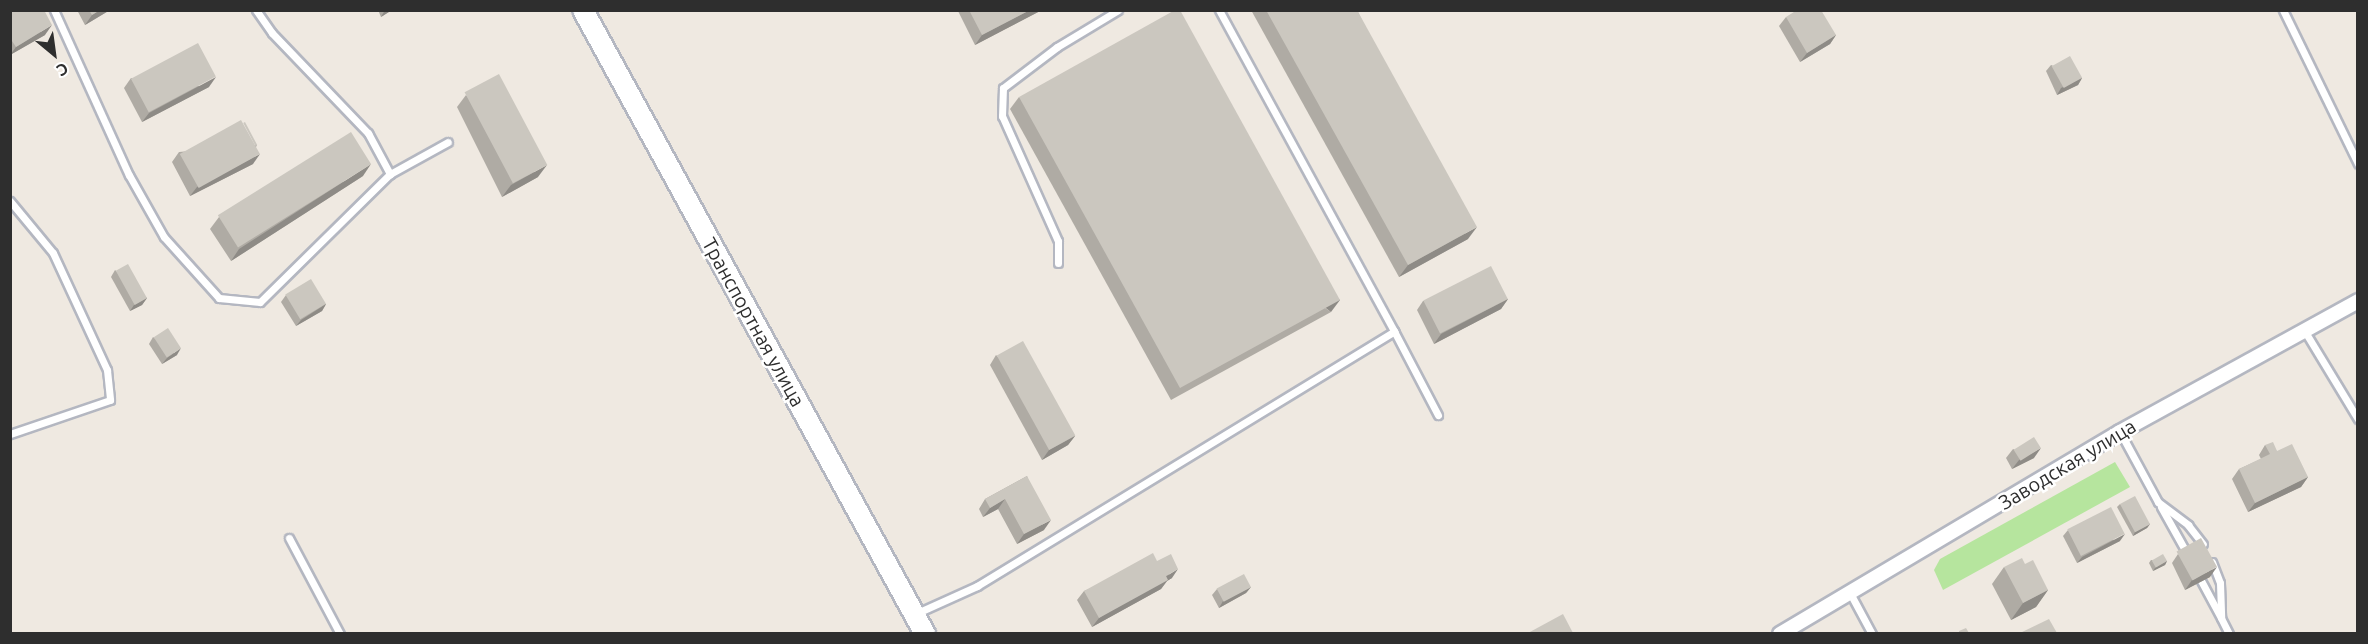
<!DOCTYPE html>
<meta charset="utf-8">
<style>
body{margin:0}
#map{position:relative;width:2368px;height:644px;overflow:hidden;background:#efe9e1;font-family:Ubuntu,sans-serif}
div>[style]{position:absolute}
.green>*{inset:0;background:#b6e59e}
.roads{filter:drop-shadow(2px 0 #b4b7c1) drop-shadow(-2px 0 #b4b7c1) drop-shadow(0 2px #b4b7c1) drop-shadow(0 -2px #b4b7c1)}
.lane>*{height:7px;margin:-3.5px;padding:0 3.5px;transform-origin:3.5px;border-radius:3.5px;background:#fff}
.street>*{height:14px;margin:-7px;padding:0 7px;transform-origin:7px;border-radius:7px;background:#fff}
.secondary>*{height:20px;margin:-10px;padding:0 10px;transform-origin:10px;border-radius:10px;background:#fff}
.wall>*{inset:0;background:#afaba4}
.shaded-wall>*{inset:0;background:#8e8b86;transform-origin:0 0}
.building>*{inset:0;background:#cbc7bf;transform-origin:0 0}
span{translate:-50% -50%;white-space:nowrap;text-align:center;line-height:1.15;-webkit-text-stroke:5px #fff;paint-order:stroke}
.street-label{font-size:20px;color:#2e2e2e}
.frame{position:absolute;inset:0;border:12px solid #2e2e2e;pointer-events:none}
.north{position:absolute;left:24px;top:24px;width:60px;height:60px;-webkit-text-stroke:4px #fff;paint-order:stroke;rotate:151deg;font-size:16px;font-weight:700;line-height:24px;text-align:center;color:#2e2e2e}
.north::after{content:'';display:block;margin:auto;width:21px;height:27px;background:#2e2e2e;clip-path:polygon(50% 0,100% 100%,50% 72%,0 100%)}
</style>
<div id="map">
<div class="green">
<i style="clip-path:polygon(2115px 462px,2130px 487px,1943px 590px,1934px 570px,1940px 559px)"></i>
</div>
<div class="roads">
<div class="lane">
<i style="left:54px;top:10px;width:181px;rotate:65.6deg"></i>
<i style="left:129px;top:175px;width:71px;rotate:60.6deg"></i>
<i style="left:164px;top:237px;width:82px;rotate:48deg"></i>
<i style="left:219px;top:298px;width:41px;rotate:5.6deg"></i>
<i style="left:260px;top:302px;width:182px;rotate:-44.6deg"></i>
<i style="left:390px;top:174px;width:66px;rotate:-28.9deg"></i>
<i style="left:256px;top:10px;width:28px;rotate:55deg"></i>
<i style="left:272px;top:33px;width:139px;rotate:46.2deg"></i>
<i style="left:368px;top:133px;width:47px;rotate:61.8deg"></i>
<i style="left:1219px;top:10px;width:366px;rotate:61.4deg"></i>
<i style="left:2283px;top:10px;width:171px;rotate:64deg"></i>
<i style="left:10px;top:201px;width:67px;rotate:50.4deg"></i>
<i style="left:53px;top:253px;width:129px;rotate:65.2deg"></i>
<i style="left:107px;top:370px;width:30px;rotate:84deg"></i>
<i style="left:110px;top:400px;width:106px;rotate:161.2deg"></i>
<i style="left:1058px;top:263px;width:22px;rotate:-90deg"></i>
<i style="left:1058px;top:241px;width:137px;rotate:-114.1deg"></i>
<i style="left:1002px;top:116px;width:28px;rotate:-88deg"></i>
<i style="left:1003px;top:88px;width:68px;rotate:-37.2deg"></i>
<i style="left:1057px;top:47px;width:71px;rotate:-31.2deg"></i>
<i style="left:2304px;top:330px;width:104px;rotate:58.8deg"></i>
<i style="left:2120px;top:432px;width:80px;rotate:61.5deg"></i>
<i style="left:2158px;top:502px;width:38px;rotate:37deg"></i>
<i style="left:2188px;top:525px;width:24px;rotate:52deg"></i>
<i style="left:2161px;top:507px;width:57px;rotate:60.8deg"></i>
<i style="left:289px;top:538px;width:109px;rotate:62deg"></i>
<i style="left:2212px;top:562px;width:22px;rotate:69deg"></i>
<i style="left:2220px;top:583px;width:35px;rotate:88deg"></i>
<i style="left:2221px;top:618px;width:18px;rotate:63deg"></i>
<i style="left:2198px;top:575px;width:47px;rotate:61.8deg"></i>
<i style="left:1850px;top:593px;width:47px;rotate:61.8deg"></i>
<i style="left:917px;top:613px;width:66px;rotate:-24.2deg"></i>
<i style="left:977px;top:586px;width:489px;rotate:-31.4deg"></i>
<i style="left:1394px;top:331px;width:95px;rotate:62.4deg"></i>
</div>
<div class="street">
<i style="left:1780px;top:634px;width:395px;rotate:-30.7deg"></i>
<i style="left:2120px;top:432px;width:272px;rotate:-28.8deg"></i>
</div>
<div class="secondary">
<i style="left:583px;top:10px;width:712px;rotate:61.27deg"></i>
</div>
</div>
<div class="wall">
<i style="clip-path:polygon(10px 10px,45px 35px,10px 55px)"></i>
<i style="clip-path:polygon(77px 10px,110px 10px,85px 25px)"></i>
<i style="clip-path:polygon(378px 10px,392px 10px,381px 17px)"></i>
<i style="clip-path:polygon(959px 10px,1042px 10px,975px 45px,958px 11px)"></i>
<i style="clip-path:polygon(1251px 10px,1357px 10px,1468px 239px,1399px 277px)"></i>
<i style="clip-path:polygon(1786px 17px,1836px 35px,1830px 44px,1800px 62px,1779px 26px)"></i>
<i style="clip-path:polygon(2051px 65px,2082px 78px,2078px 85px,2057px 95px,2046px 71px)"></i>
<i style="clip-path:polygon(131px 78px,209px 87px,142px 122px,124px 88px)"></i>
<i style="clip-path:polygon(466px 95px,538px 177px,502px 197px,457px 107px)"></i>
<i style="clip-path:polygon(1019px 97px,1331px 312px,1171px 400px,1010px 109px)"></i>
<i style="clip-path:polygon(257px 145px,256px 147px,253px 164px,190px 196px,172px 162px,179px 152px)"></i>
<i style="clip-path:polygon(363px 176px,231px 261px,210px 229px,219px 217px)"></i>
<i style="clip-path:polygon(115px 270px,147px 298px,142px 305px,130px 311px,111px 277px)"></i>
<i style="clip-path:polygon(286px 295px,326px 304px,322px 311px,296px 326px,281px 302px)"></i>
<i style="clip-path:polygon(1508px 299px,1501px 309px,1434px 344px,1417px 310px,1423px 301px)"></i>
<i style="clip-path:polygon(153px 337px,177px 355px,162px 364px,149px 344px)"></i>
<i style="clip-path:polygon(996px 355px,1075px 436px,1068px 445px,1042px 460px,990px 365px)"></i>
<i style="clip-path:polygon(2265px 445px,2277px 451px,2308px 477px,2301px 487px,2248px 512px,2232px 479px,2239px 469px,2261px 459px,2259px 455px)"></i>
<i style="clip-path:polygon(2013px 449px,2034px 458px,2012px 469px,2006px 458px)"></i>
<i style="clip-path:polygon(1027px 476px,1044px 530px,1017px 544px,998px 509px,983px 517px,979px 509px,985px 499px)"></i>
<i style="clip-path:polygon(2120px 504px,2150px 524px,2147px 528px,2133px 536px,2117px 507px)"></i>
<i style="clip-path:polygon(2068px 530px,2120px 541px,2077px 563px,2063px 536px)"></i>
<i style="clip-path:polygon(2178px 554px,2210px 577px,2185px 590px,2172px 563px)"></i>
<i style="clip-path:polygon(2151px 560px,2167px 561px,2165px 565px,2153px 571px,2149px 563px)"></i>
<i style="clip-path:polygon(1157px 561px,1172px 578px,1167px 581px,1161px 589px,1092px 627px,1077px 600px,1084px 591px)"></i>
<i style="clip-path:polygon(2004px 567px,2048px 590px,2036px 607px,2011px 620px,1992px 584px)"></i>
<i style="clip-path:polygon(1251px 587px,1246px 593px,1219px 608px,1212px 595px,1217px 589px)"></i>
</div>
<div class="shaded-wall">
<i style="clip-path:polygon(100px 10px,110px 10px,85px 25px,92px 15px)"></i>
<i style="clip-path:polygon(385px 10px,392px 10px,381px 17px)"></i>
<i style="clip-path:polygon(1030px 10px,1042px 10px,975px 45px,982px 35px)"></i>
<i style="clip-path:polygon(52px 25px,45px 35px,10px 55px,16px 47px)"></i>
<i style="clip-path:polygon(1836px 35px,1830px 44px,1800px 62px,1807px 53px)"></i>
<i style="clip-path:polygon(216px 77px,209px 87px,142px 122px,149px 113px)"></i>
<i style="clip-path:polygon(2082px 78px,2078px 85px,2057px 95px,2061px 88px)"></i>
<i style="clip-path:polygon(260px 154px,253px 164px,190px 196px,197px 187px)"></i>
<i style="clip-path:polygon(371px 164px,363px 176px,231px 261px,239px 249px)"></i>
<i style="clip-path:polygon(547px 165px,538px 177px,502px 197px,511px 185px)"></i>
<i style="clip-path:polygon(1477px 227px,1468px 239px,1399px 277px,1408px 265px)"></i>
<i style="clip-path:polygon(147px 298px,142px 305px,130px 311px,134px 305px)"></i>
<i style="clip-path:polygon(1508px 299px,1501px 309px,1434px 344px,1441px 334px)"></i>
<i style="left:1340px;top:300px;width:15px;height:183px;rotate:127deg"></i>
<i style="clip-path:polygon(326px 304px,322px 311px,296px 326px,301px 320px)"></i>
<i style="clip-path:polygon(181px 348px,177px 355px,162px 364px,167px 358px)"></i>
<i style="clip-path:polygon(1075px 436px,1068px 445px,1042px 460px,1049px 450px)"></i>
<i style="clip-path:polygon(2041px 448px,2034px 458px,2012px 469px,2019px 460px)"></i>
<i style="clip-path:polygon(2308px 477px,2301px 487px,2248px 512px,2255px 503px)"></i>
<i style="clip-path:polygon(1005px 499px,998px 509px,983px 517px,990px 508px)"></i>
<i style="clip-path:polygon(1051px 520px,1044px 530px,1017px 544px,1024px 534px)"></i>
<i style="clip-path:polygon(2150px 524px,2147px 528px,2133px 536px,2135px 532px)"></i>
<i style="clip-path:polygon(2125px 534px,2120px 541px,2077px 563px,2082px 557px)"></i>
<i style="clip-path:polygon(2167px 561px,2165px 565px,2153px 571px,2155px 568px)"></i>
<i style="clip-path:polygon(2217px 567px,2210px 577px,2185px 590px,2192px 580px)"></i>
<i style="clip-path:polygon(1178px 569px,1172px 578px,1167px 581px,1161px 589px,1092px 627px,1099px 618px)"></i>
<i style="clip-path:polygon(1251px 587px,1246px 593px,1219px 608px,1223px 601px)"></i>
<i style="clip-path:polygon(2048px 590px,2036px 607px,2011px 620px,2023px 603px)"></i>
</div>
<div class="building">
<i style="clip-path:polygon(10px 10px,44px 10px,52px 25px,16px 47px,10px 38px)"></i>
<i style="clip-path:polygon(89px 10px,100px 10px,92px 15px)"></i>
<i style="clip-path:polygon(969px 10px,1030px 10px,982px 35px)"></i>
<i style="clip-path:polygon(1175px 10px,1180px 10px,1340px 300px,1180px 388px,1019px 97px)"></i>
<i style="clip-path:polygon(1266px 10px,1357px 10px,1477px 227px,1408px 265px)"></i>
<i style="clip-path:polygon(1797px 10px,1821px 10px,1836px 35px,1807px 53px,1786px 17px)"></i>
<i style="left:198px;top:43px;width:38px;height:76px;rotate:62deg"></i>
<i style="left:2070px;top:56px;width:25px;height:21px;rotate:61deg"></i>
<i style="left:499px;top:74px;width:103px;height:39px;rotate:62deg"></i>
<i style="left:241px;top:120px;width:39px;height:70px;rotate:61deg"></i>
<i style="left:245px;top:122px;width:26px;height:2px;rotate:62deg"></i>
<i style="left:351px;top:132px;width:38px;height:157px;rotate:58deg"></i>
<i style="left:128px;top:264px;width:39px;height:14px;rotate:61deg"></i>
<i style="left:1491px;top:266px;width:37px;height:76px;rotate:63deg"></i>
<i style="left:311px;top:279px;width:29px;height:30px;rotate:59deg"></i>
<i style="left:168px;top:328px;width:24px;height:17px;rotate:57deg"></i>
<i style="left:1023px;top:341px;width:108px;height:30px;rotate:61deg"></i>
<i style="left:2034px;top:437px;width:13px;height:24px;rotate:58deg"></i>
<i style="clip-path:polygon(2273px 442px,2277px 451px,2292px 444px,2308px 477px,2255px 503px,2239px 469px,2270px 454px,2265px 445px)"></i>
<i style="clip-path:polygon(1027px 476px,1051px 520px,1024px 534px,1005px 499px,990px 508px,985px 499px)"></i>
<i style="left:2135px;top:496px;width:32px;height:17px;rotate:62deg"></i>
<i style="left:2111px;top:507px;width:30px;height:49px;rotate:63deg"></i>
<i style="left:2201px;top:538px;width:33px;height:28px;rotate:61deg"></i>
<i style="clip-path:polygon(1153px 553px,1157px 561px,1171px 554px,1178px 569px,1166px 576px,1168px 580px,1099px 618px,1084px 591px)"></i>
<i style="left:2163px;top:554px;width:8px;height:13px;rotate:60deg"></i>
<i style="clip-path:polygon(2022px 558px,2025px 564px,2033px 560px,2048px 590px,2023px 603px,2004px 567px)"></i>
<i style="left:1244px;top:574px;width:15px;height:31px;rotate:62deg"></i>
<i style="clip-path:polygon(1563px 614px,1573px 633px,1528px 633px)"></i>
<i style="clip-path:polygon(2049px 619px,2057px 633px,2020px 633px)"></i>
<i style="clip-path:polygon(1966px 628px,1969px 633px,1959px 633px,1959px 631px)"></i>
</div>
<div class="street-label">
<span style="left:754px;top:322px;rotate:61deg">Транспортная улица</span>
<span style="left:2067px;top:464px;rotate:-31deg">Заводская улица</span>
</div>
<div class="frame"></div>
<div class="north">С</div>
</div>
